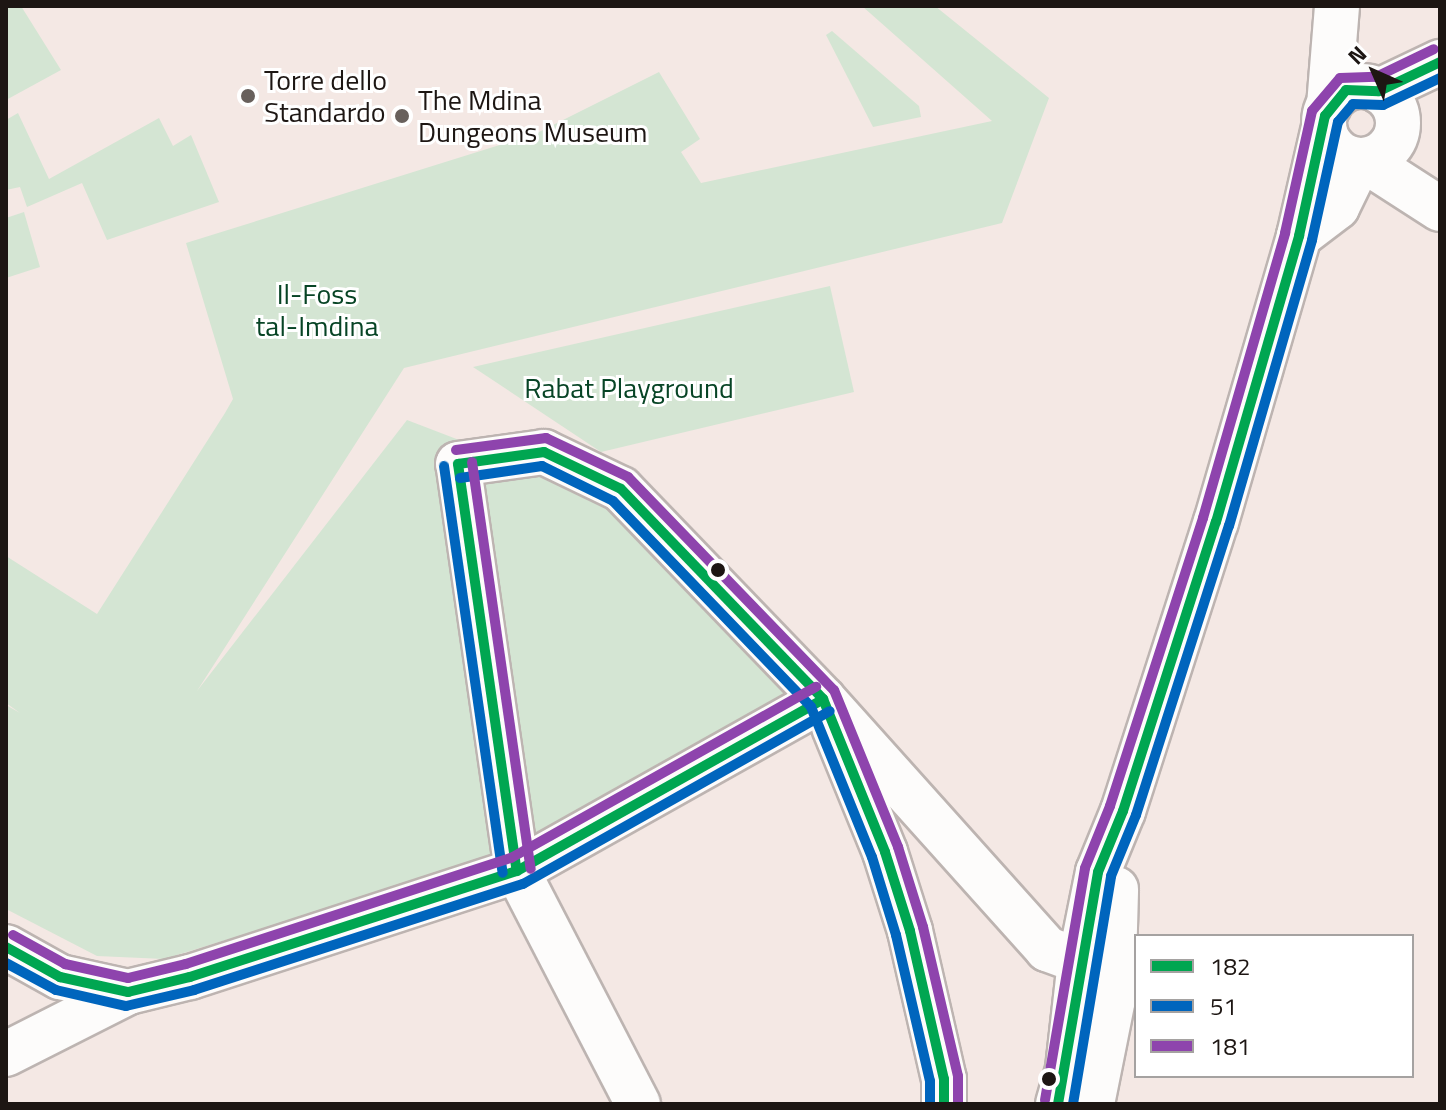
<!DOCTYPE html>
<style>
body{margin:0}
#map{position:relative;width:1446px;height:1110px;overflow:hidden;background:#f4e8e4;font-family:"Titillium Web",sans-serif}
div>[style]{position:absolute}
.green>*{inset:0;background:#d4e5d3}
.roads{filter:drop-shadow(2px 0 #bdb4b1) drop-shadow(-2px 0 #bdb4b1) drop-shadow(0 2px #bdb4b1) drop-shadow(0 -2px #bdb4b1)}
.minor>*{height:44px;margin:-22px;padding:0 22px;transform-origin:22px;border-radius:22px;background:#fdfcfb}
.major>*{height:44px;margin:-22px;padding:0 22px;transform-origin:22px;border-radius:22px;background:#fdfcfb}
.major>.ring{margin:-22px;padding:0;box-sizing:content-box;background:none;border:44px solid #fdfcfb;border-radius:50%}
.bus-1>*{height:10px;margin:-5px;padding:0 5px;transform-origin:5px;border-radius:5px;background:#00a651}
.bus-2>*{height:10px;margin:-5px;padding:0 5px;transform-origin:5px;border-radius:5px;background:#0065bd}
.bus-3>*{height:10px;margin:-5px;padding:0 5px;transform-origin:5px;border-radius:5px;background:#8e44ad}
.dots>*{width:22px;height:22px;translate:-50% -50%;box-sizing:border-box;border:4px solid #fff;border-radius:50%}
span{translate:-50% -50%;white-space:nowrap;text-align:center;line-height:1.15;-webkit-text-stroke:6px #fff;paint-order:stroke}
.poi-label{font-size:28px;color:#1d1613}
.left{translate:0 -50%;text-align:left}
.park-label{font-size:28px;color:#074425}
.frame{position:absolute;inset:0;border:8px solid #1d1613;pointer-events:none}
.legend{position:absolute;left:1134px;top:934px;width:280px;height:144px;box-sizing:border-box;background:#fff;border:2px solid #a5a2a1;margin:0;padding:10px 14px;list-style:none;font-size:24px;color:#1d1613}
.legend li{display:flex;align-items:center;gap:16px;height:40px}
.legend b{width:40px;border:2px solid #a5a2a1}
.north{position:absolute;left:1334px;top:32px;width:80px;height:80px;-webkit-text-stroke:6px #fff;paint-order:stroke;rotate:315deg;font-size:22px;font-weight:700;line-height:32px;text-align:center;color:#1d1613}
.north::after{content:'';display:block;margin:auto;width:28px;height:36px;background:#1d1613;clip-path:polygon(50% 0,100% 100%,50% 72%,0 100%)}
</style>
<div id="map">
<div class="green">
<i style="clip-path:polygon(6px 6px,21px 6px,61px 70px,6px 100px)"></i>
<i style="clip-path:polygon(862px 6px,935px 6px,1049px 98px,1002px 223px,404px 368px,197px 691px,407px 420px,610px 498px,809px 695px,495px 857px,164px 959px,97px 956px,6px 909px,6px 705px,20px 713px,6px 703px,6px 556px,97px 614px,225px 413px,233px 399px,186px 243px,535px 134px,659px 72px,700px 139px,681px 152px,701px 183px,992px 121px)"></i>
<i style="clip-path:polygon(832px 31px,919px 106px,921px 117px,873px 127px,826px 35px)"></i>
<i style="clip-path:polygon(18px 113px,49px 179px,159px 118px,173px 146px,191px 135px,219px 202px,107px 240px,82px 183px,27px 207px,20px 187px,6px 190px,6px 120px)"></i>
<i style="clip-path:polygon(24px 212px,40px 267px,6px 278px,6px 218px)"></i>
<i style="clip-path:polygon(830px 286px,854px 392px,601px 452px,473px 367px)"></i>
</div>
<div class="roads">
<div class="minor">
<i style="left:834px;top:727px;width:135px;rotate:67.8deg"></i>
<i style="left:885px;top:852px;width:83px;rotate:72.4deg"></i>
<i style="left:910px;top:931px;width:152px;rotate:77.1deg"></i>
<i style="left:944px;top:1079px;width:25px;rotate:90deg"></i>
<i style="left:6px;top:947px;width:62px;rotate:29.1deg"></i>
<i style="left:60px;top:977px;width:70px;rotate:12.4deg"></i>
<i style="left:128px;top:992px;width:64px;rotate:-13.6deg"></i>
<i style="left:190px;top:977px;width:344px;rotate:-18deg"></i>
<i style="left:517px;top:871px;width:351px;rotate:-29.3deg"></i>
<i style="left:6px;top:1054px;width:137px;rotate:-26.9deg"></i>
<i style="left:638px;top:1104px;width:263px;rotate:-117.4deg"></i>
<i style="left:517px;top:871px;width:411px;rotate:-98.2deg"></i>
<i style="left:458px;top:464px;width:87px;rotate:-7.9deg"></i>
<i style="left:544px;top:452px;width:85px;rotate:25.7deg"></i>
<i style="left:621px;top:489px;width:291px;rotate:46.1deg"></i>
<i style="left:823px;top:699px;width:336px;rotate:48.1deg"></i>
<i style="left:1047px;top:949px;width:35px;rotate:20deg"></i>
</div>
<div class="major">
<i class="ring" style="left:1324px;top:86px;width:30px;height:30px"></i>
<i style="left:1379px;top:91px;width:68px;rotate:-25.4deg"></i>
<i style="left:1329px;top:106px;width:100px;rotate:-85.4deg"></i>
<i style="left:1364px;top:160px;width:90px;rotate:32.8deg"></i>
<i style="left:1299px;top:236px;width:48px;rotate:-37.3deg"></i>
<i style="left:1337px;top:207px;width:52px;rotate:-63.9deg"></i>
<i style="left:1058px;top:1104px;width:37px;rotate:-74deg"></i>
<i style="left:1068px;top:1068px;width:108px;rotate:-83.6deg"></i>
<i style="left:1080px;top:961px;width:91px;rotate:-78.6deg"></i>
<i style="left:1098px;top:872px;width:66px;rotate:-67.7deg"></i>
<i style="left:1123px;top:811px;width:304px;rotate:-72.2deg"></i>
<i style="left:1216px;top:522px;width:298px;rotate:-73.8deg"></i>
<i style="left:1299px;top:236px;width:112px;rotate:-77.1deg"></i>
<i style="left:1092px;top:1104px;width:107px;rotate:-78.7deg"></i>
<i style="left:1113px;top:999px;width:110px;rotate:-88.4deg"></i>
</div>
</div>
<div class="bus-1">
<i style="left:458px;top:464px;width:87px;rotate:-7.9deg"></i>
<i style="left:544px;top:452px;width:85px;rotate:25.7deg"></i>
<i style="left:621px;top:489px;width:291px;rotate:46.1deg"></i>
<i style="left:823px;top:699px;width:165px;rotate:67.9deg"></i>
<i style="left:885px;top:852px;width:83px;rotate:72.4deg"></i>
<i style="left:910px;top:931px;width:152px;rotate:77.1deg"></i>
<i style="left:944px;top:1079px;width:25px;rotate:90deg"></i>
<i style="left:458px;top:464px;width:411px;rotate:81.8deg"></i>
<i style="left:6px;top:947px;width:62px;rotate:29.1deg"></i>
<i style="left:60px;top:977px;width:70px;rotate:12.4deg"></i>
<i style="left:128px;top:992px;width:64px;rotate:-13.6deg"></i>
<i style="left:190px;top:977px;width:344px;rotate:-18deg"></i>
<i style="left:517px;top:871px;width:351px;rotate:-29.3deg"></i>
<i style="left:1058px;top:1104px;width:235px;rotate:-80.2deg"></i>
<i style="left:1098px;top:872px;width:66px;rotate:-67.7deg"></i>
<i style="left:1123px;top:811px;width:304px;rotate:-72.2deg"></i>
<i style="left:1216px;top:522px;width:298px;rotate:-73.8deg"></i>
<i style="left:1299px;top:236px;width:123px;rotate:-77.8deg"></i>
<i style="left:1325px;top:116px;width:33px;rotate:-51deg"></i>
<i style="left:1346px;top:90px;width:33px;rotate:2deg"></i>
<i style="left:1379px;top:91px;width:68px;rotate:-25.4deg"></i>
</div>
<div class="bus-2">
<i style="left:444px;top:466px;width:411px;rotate:81.8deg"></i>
<i style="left:460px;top:478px;width:83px;rotate:-8.3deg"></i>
<i style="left:542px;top:466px;width:79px;rotate:26.2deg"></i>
<i style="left:613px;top:501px;width:286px;rotate:46.1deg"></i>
<i style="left:811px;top:707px;width:162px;rotate:67.9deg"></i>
<i style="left:872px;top:857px;width:82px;rotate:72.9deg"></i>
<i style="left:896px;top:935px;width:150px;rotate:76.9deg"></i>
<i style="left:930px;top:1081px;width:23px;rotate:90deg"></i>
<i style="left:6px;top:963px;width:57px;rotate:28.4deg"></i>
<i style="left:56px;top:990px;width:72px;rotate:12.9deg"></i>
<i style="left:126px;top:1006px;width:70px;rotate:-13.2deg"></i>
<i style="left:194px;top:990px;width:346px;rotate:-17.9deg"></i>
<i style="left:523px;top:884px;width:352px;rotate:-29.4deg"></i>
<i style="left:1073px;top:1104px;width:231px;rotate:-80.5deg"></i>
<i style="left:1111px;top:876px;width:66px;rotate:-67.7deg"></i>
<i style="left:1136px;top:815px;width:304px;rotate:-72.2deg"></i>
<i style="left:1229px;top:526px;width:298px;rotate:-73.8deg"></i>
<i style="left:1312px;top:240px;width:121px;rotate:-77.6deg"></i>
<i style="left:1338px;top:122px;width:23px;rotate:-50deg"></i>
<i style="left:1353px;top:104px;width:30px;rotate:2deg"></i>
<i style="left:1383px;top:105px;width:63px;rotate:-25.3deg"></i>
</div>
<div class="bus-3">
<i style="left:456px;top:450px;width:91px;rotate:-7.6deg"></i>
<i style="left:546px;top:438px;width:91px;rotate:25.4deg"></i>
<i style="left:628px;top:477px;width:296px;rotate:46deg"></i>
<i style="left:834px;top:690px;width:170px;rotate:67.8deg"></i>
<i style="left:898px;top:847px;width:84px;rotate:72.6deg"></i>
<i style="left:923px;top:927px;width:153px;rotate:76.8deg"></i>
<i style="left:958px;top:1076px;width:28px;rotate:90deg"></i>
<i style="left:472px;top:462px;width:411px;rotate:81.8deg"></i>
<i style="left:13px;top:935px;width:60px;rotate:29.1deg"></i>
<i style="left:65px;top:964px;width:65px;rotate:12.5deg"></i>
<i style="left:128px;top:978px;width:60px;rotate:-13.6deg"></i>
<i style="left:186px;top:964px;width:342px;rotate:-18.1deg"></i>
<i style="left:511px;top:858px;width:350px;rotate:-29.3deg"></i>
<i style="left:1045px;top:1100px;width:235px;rotate:-80.2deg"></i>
<i style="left:1085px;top:868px;width:67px;rotate:-68deg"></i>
<i style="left:1110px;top:806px;width:303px;rotate:-72.1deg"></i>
<i style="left:1203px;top:518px;width:297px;rotate:-73.9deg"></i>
<i style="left:1285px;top:233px;width:125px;rotate:-77.5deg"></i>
<i style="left:1312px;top:111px;width:43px;rotate:-49.7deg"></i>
<i style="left:1340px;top:78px;width:36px;rotate:-2deg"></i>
<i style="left:1376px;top:77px;width:64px;rotate:-25.8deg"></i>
</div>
<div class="dots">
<i style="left:248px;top:96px;background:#68605c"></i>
<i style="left:402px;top:116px;background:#68605c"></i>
<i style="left:718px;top:570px;background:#1d1613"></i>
<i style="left:1049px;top:1079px;background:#1d1613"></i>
</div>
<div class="poi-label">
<span class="left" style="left:264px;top:96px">Torre dello<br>Standardo</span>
<span class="left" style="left:418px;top:116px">The Mdina<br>Dungeons Museum</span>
</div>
<div class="park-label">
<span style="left:317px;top:310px">Il-Foss<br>tal-Imdina</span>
<span style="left:629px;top:388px">Rabat Playground</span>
</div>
<div class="frame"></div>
<ul class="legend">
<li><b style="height:10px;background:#00a651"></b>182</li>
<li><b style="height:10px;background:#0065bd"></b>51</li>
<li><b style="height:10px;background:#8e44ad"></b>181</li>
</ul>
<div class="north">N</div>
</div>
